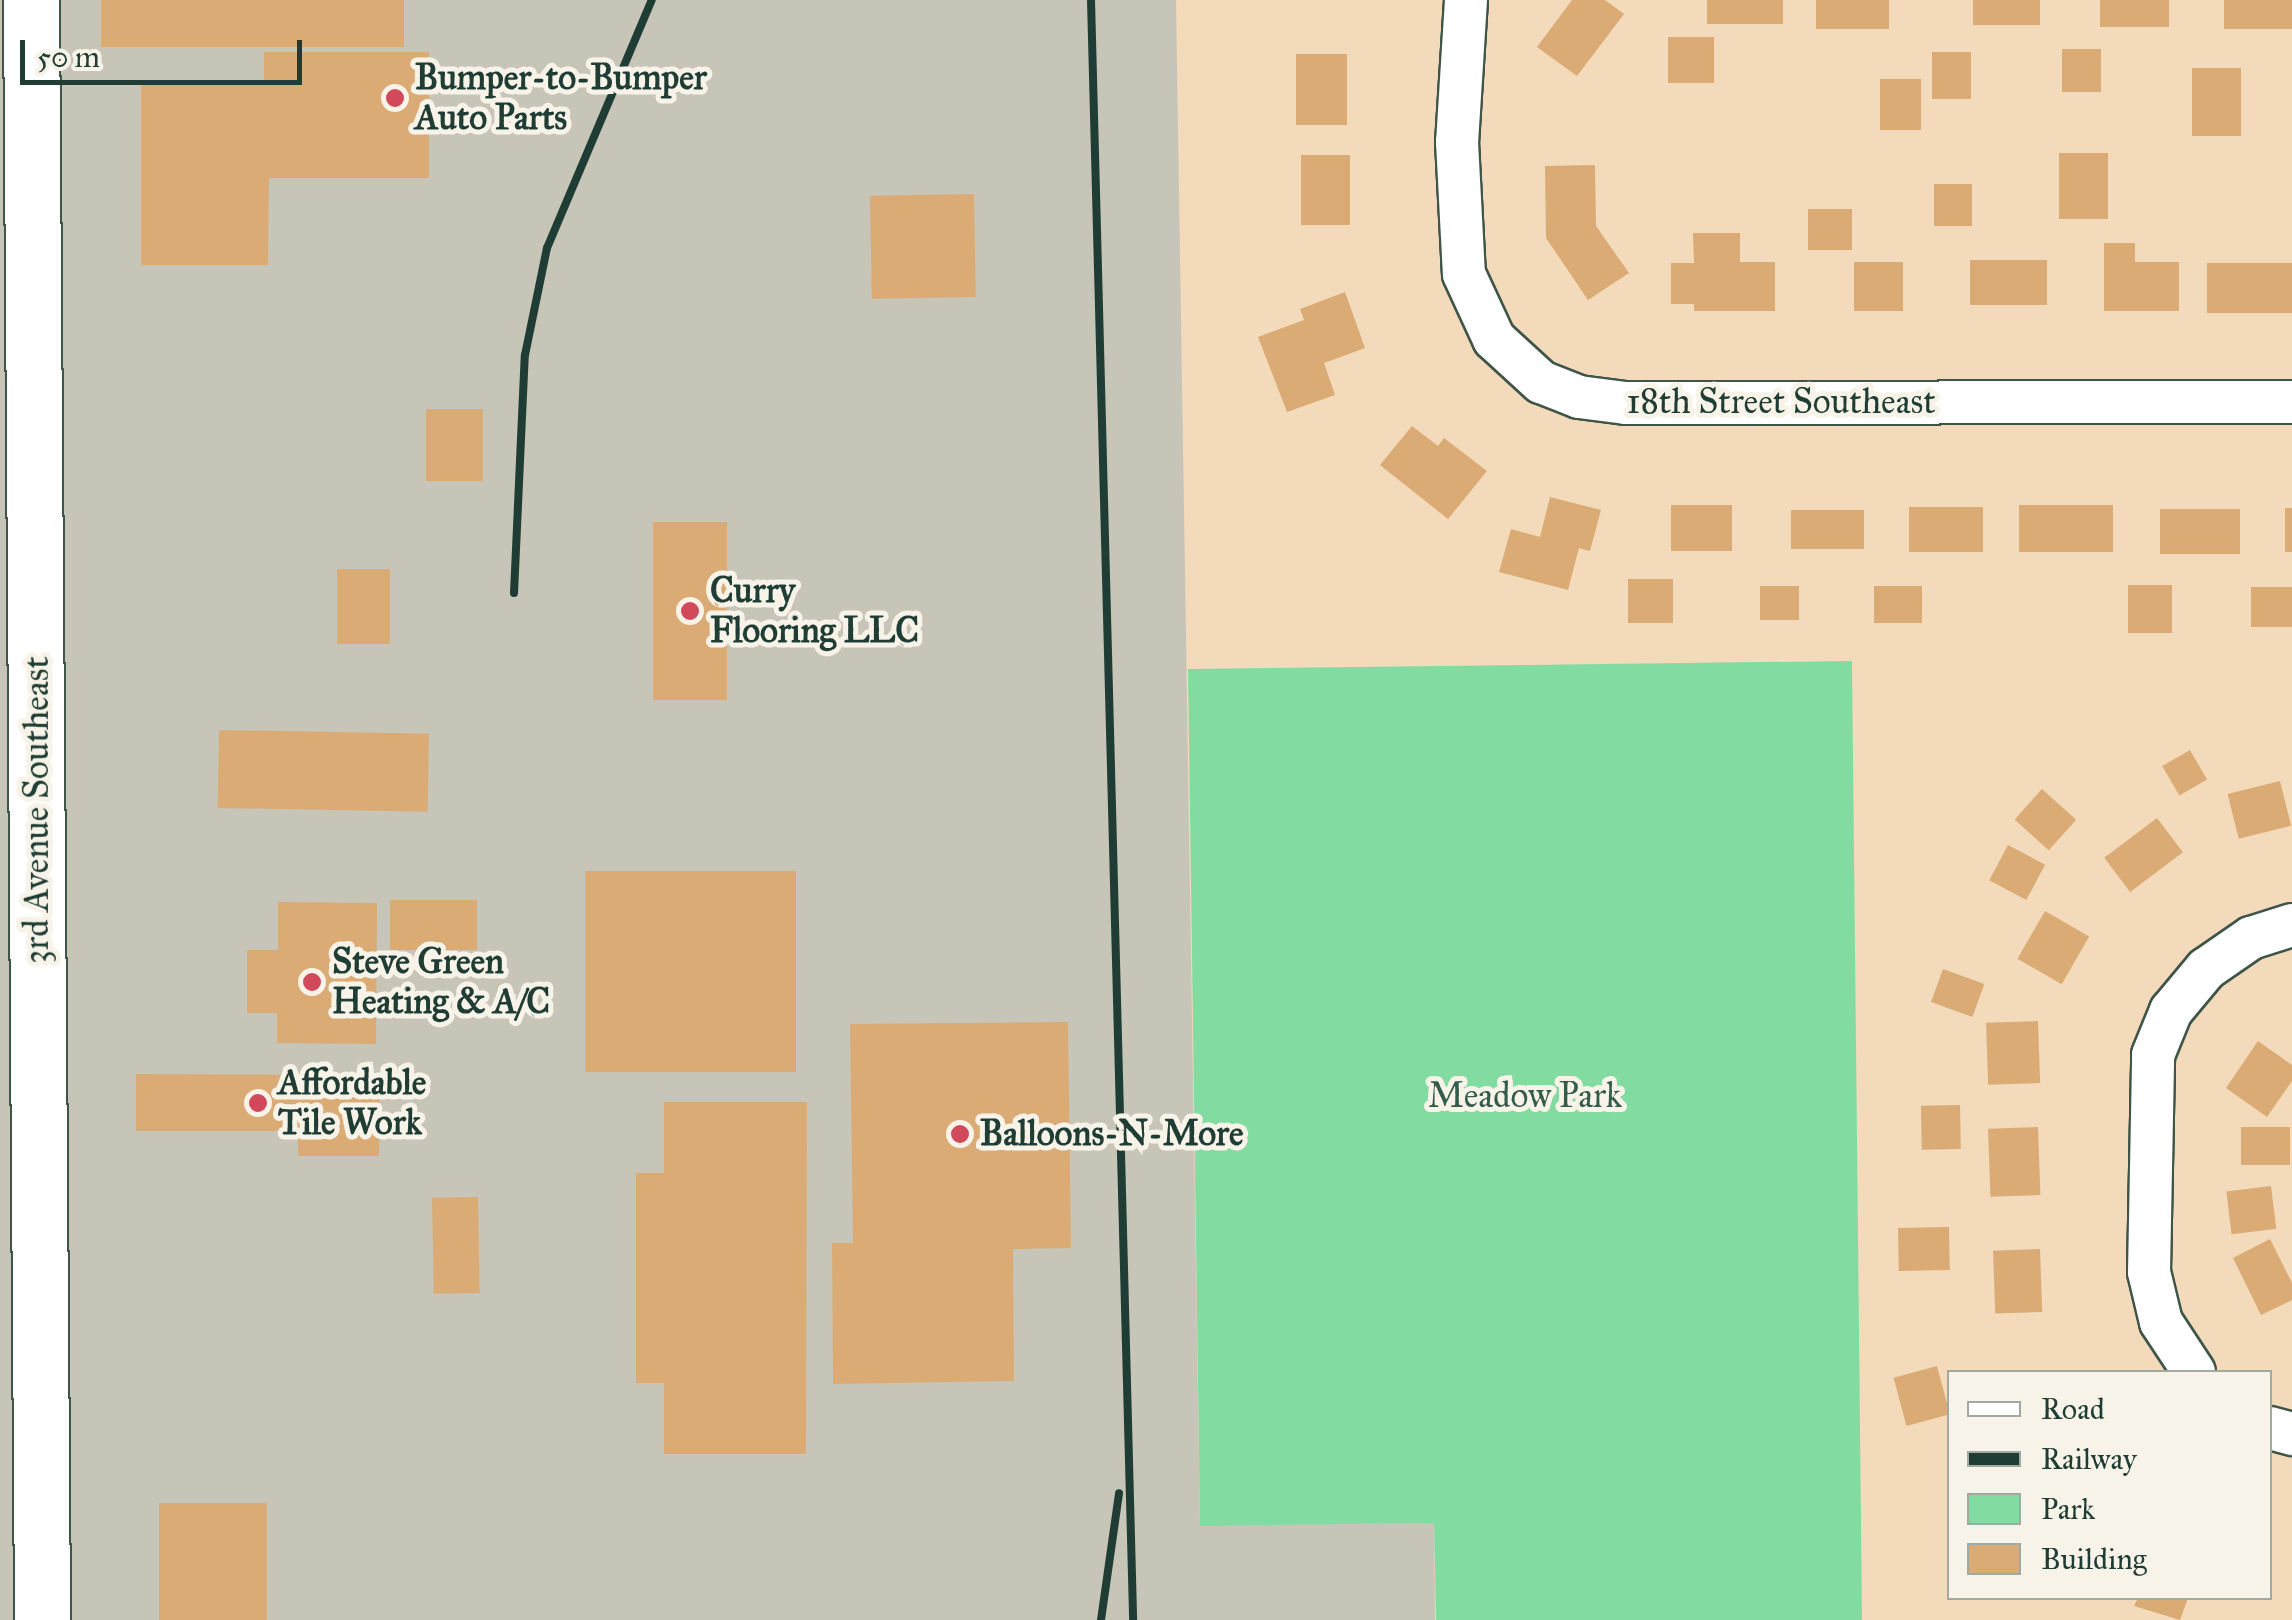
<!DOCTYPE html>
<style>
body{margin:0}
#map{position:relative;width:2292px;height:1620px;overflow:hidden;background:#f3dabb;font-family:"IM FELL Great Primer",serif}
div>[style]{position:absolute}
.industrial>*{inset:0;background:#c6c5b8}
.green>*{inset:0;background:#82dca1}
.building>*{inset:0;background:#daab74;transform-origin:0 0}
.roads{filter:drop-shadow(2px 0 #3f5548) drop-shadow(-2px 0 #3f5548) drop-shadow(0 2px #3f5548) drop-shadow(0 -2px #3f5548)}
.minor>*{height:42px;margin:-21px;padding:0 21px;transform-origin:21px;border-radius:21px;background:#fff}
.major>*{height:55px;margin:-27.5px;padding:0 27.5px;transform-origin:27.5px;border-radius:27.5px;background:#fff}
.rail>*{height:8px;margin:-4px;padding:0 4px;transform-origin:4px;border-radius:4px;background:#1f3d34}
.dots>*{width:28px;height:28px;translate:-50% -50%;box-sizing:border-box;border:5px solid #f7f3e8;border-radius:50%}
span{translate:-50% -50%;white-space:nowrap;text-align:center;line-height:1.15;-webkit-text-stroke:10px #f7f3e8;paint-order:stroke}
.poi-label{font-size:35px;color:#1f3d34;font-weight:700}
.left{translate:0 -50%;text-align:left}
.street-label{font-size:35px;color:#1f3d34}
.park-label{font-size:35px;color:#335d4a}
.legend{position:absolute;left:1947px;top:1370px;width:325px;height:230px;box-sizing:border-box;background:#f7f3e8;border:2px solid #a1aaa0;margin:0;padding:12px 18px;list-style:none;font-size:30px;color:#1f3d34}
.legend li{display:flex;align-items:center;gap:20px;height:50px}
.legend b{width:50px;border:2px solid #a1aaa0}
.scale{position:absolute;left:20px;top:40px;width:282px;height:45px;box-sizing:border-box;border:5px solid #1f3d34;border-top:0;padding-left:12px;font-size:30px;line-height:35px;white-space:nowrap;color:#1f3d34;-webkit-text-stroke:8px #f7f3e8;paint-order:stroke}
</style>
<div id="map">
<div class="industrial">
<i style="clip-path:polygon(0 0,1176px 0,1200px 1525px,1434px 1523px,1435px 1620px,0 1620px)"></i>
</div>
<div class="green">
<i style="clip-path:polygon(1852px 661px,1862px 1620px,1436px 1620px,1434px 1523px,1200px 1526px,1188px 669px)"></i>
</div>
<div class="building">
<i style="left:101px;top:0;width:303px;height:47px"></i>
<i style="clip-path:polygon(1572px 0,1605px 0,1624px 14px,1577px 76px,1537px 47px)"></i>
<i style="left:1707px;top:0;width:76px;height:24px"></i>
<i style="left:1816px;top:0;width:73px;height:29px"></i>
<i style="left:1973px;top:0;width:67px;height:25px"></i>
<i style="left:2100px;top:0;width:69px;height:27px"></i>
<i style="left:2224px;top:0;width:68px;height:29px"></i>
<i style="left:1714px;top:37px;width:46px;height:46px;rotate:90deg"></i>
<i style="left:2062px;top:49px;width:39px;height:43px"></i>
<i style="clip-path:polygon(264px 52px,429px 52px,429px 178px,269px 178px,268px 265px,141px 265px,141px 84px,264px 85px)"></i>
<i style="left:1932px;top:52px;width:39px;height:47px"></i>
<i style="left:1296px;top:54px;width:51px;height:71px"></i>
<i style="left:2192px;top:68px;width:49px;height:68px"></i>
<i style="left:1880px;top:79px;width:41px;height:51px"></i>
<i style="left:2059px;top:153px;width:49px;height:66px"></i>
<i style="left:1301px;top:155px;width:49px;height:70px"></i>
<i style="clip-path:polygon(1595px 165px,1596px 226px,1629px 273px,1588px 300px,1546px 238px,1545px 166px)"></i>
<i style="left:1934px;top:184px;width:38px;height:42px"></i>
<i style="left:974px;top:194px;width:103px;height:104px;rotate:89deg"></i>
<i style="left:1852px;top:209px;width:41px;height:44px;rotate:90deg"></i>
<i style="clip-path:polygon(1693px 233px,1740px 233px,1740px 262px,1775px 262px,1775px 311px,1694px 311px,1694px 304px,1671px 304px,1671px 263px,1694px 263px)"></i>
<i style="clip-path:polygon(2104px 243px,2135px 243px,2135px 262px,2179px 262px,2179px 311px,2104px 311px)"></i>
<i style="left:1970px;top:260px;width:77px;height:45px"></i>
<i style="left:1854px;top:262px;width:49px;height:49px"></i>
<i style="left:2207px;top:263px;width:85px;height:50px"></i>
<i style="clip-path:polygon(1345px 292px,1365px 348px,1324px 363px,1335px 395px,1287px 412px,1258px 337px,1304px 320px,1300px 309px)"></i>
<i style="left:426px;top:409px;width:57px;height:72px"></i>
<i style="clip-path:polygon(1412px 426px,1438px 446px,1444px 438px,1487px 471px,1448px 519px,1380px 465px)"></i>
<i style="clip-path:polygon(1550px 497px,1601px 510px,1590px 551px,1579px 548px,1568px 590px,1499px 572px,1511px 529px,1540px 537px)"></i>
<i style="left:1671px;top:505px;width:61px;height:46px"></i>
<i style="left:2019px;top:505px;width:94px;height:47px"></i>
<i style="left:1909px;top:507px;width:74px;height:45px"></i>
<i style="left:2285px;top:508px;width:7px;height:44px"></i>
<i style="left:2160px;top:509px;width:80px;height:45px"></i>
<i style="left:1864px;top:510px;width:39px;height:73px;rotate:90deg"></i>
<i style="left:653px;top:522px;width:74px;height:178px"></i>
<i style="left:337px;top:569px;width:53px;height:75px"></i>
<i style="left:1628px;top:579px;width:45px;height:44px"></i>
<i style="left:2128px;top:585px;width:44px;height:48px"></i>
<i style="left:1760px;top:586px;width:39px;height:34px"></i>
<i style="left:1874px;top:586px;width:48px;height:37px"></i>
<i style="left:2292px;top:587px;width:40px;height:41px;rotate:90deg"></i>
<i style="left:219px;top:730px;width:210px;height:78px;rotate:1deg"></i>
<i style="left:2190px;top:750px;width:34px;height:32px;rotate:60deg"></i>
<i style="left:2280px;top:781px;width:46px;height:54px;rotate:76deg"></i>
<i style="left:2042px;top:789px;width:46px;height:41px;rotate:42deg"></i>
<i style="left:2157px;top:818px;width:43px;height:66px;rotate:53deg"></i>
<i style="left:2008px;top:845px;width:42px;height:40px;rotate:28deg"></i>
<i style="left:796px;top:871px;width:201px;height:211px;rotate:90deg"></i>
<i style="left:477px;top:900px;width:50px;height:87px;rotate:90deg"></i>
<i style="clip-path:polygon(278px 902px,377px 903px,376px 1044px,277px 1043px,277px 1013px,247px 1013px,247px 950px,278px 950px)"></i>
<i style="left:2045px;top:911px;width:51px;height:55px;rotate:30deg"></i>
<i style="left:1943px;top:969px;width:44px;height:35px;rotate:20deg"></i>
<i style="left:2038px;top:1021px;width:62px;height:52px;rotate:88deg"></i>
<i style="clip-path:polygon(1068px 1022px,1071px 1248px,1013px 1249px,1014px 1381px,833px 1384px,832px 1243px,853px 1243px,850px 1024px)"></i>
<i style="clip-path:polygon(2258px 1041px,2292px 1065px,2292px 1081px,2267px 1117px,2226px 1088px)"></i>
<i style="clip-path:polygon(136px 1074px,380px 1075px,379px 1156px,298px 1156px,298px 1131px,136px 1131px)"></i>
<i style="clip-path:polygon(664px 1102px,807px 1102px,806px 1454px,664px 1454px,664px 1383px,636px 1383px,636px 1173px,664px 1173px)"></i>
<i style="left:1960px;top:1105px;width:44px;height:39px;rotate:89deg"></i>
<i style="left:2038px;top:1127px;width:68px;height:50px;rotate:88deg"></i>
<i style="left:2241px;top:1127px;width:49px;height:38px"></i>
<i style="left:2271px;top:1186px;width:43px;height:45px;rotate:83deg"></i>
<i style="left:478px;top:1197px;width:96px;height:46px;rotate:89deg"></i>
<i style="left:1949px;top:1227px;width:43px;height:51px;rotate:89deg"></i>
<i style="clip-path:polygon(2270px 1239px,2292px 1283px,2292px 1300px,2261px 1315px,2233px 1258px)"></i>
<i style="left:2040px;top:1249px;width:63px;height:47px;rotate:88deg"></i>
<i style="left:1937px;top:1366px;width:50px;height:45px;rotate:75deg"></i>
<i style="left:159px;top:1503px;width:108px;height:117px"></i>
<i style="clip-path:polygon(2138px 1598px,2188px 1598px,2180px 1620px,2134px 1606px)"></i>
</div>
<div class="roads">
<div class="minor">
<i style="left:1466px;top:0;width:142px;rotate:93.6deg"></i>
<i style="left:1457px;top:142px;width:132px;rotate:87deg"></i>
<i style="left:1464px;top:274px;width:72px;rotate:65.2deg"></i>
<i style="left:1494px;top:339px;width:64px;rotate:42.5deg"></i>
<i style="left:1541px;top:382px;width:41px;rotate:21.5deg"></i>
<i style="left:1579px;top:397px;width:47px;rotate:7.3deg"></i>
<i style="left:1626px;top:403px;width:666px;rotate:-0.09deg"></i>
<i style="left:2194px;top:1372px;width:60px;rotate:-123.4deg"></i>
<i style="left:2161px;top:1322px;width:51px;rotate:-103.5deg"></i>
<i style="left:2149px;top:1272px;width:217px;rotate:-88.9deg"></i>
<i style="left:2153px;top:1055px;width:48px;rotate:-67.8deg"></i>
<i style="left:2171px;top:1011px;width:55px;rotate:-50.2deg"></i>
<i style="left:2206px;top:969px;width:55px;rotate:-34.6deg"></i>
<i style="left:2251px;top:938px;width:43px;rotate:-17.6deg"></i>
<i style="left:2270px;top:1428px;width:23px;rotate:15deg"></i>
</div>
<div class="major">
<i style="left:31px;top:0;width:1620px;rotate:89.61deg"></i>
</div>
</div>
<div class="rail">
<i style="left:1091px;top:0;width:1621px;rotate:88.51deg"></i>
<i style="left:514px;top:593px;width:238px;rotate:-87.4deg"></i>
<i style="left:525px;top:355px;width:109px;rotate:-78.4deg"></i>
<i style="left:547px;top:248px;width:269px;rotate:-67.1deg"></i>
<i style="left:1101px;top:1620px;width:128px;rotate:-81.9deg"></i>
</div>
<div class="dots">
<i style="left:395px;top:98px;background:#d1495b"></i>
<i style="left:690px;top:611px;background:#d1495b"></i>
<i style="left:312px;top:982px;background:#d1495b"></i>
<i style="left:258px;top:1103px;background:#d1495b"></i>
<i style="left:960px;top:1134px;background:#d1495b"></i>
</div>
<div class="poi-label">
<span class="left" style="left:415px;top:98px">Bumper-to-Bumper<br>Auto Parts</span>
<span class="left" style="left:710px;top:611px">Curry<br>Flooring LLC</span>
<span class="left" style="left:332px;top:982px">Steve Green<br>Heating &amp; A/C</span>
<span class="left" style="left:278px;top:1103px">Affordable<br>Tile Work</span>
<span class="left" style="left:980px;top:1134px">Balloons-N-More</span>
</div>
<div class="street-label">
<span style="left:1781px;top:402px">18th Street Southeast</span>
<span style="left:37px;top:810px;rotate:-90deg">3rd Avenue Southeast</span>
</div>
<div class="park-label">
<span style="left:1525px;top:1096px">Meadow Park</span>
</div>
<ul class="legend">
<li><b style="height:12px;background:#fff"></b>Road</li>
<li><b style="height:12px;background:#1f3d34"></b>Railway</li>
<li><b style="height:28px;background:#82dca1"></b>Park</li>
<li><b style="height:28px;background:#daab74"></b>Building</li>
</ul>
<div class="scale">50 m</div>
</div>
